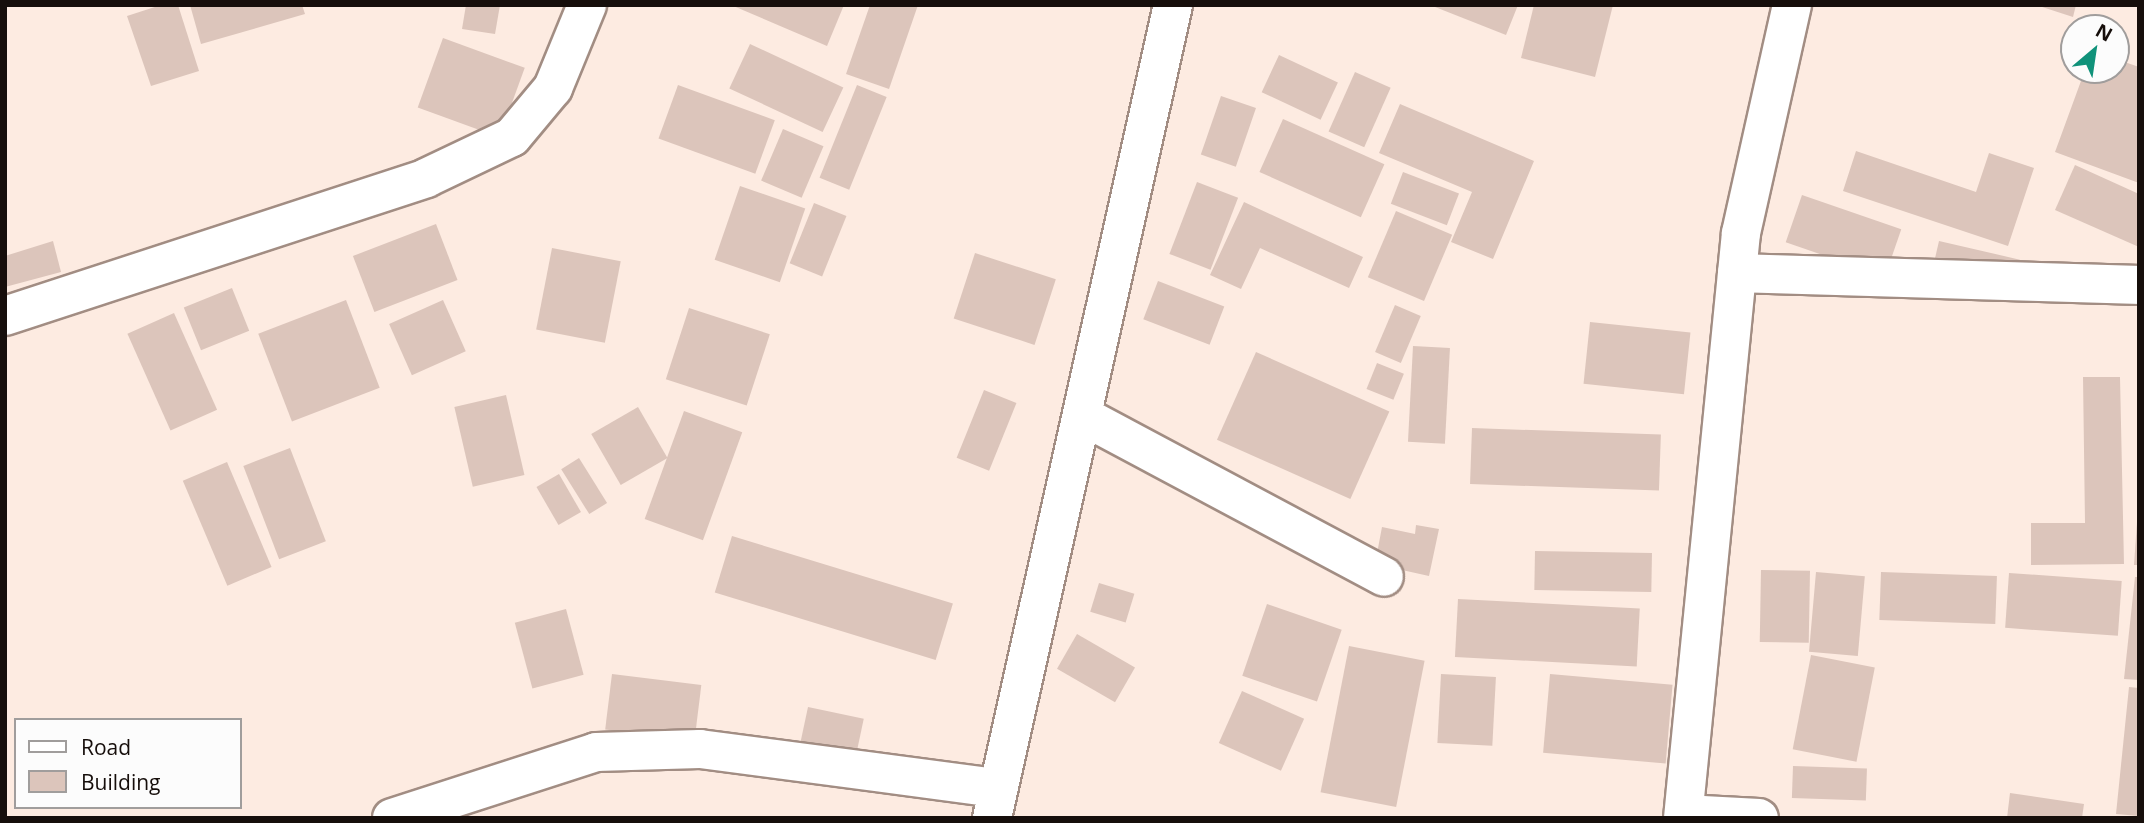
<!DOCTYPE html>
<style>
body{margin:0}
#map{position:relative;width:2144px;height:823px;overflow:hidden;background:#fdebe1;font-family:"Open Sans",sans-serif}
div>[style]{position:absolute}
.building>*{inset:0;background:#dcc5bb;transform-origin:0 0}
.roads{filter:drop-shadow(2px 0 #a28d83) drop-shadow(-2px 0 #a28d83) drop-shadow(0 2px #a28d83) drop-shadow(0 -2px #a28d83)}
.minor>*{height:38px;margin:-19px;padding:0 19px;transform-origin:19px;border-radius:19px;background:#fff}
span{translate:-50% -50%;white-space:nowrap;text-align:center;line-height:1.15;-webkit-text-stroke:5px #fcfcfc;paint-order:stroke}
.frame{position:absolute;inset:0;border:7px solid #160e0b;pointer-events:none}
.legend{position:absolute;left:14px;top:718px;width:228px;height:91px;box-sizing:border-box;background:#fcfcfc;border:2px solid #a09d9c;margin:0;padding:9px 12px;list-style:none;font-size:21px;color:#160e0b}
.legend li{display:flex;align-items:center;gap:14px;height:35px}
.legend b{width:35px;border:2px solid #a09d9c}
.north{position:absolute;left:2060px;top:14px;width:70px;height:70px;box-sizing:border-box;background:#fcfcfc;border:2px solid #a09d9c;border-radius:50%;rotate:29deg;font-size:19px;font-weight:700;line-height:28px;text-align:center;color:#160e0b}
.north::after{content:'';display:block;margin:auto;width:24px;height:32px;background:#10927a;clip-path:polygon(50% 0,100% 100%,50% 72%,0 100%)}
</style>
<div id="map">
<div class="building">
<i style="clip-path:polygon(161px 5px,178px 5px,199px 71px,151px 86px,127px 16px)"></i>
<i style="clip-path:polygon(190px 5px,302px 5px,305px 14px,201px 44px)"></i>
<i style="clip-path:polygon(466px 5px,500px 5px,495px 34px,462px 29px)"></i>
<i style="clip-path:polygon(731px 5px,844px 5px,827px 46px)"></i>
<i style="clip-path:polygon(870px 5px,918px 5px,889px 89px,846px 74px)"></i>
<i style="clip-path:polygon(1430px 5px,1518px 5px,1506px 35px)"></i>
<i style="clip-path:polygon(1534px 5px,1613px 5px,1595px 77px,1521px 58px)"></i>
<i style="clip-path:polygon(2036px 5px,2076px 5px,2073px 17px)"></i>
<i style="left:443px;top:38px;width:87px;height:74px;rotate:20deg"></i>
<i style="left:750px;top:44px;width:103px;height:49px;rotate:25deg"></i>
<i style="left:1279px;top:55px;width:65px;height:41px;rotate:25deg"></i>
<i style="clip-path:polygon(2116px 59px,2139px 67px,2139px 183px,2055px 152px,2085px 70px,2116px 70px)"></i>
<i style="left:1355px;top:72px;width:39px;height:65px;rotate:24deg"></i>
<i style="left:678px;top:85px;width:103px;height:57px;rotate:20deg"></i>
<i style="left:857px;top:85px;width:32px;height:100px;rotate:22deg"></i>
<i style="left:1221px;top:96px;width:37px;height:62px;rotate:19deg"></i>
<i style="clip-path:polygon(1400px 104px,1534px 161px,1493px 259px,1451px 242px,1472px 192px,1379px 153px)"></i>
<i style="left:1283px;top:119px;width:111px;height:58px;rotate:24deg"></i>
<i style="left:783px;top:129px;width:44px;height:56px;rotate:23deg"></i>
<i style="clip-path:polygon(1856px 151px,1976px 192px,1989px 153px,2034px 168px,2008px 246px,1843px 191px)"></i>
<i style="clip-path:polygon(2075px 165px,2139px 194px,2139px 247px,2055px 210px)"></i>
<i style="left:1403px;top:172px;width:60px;height:34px;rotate:21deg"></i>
<i style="left:1197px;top:182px;width:44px;height:77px;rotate:21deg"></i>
<i style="left:740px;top:186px;width:69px;height:78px;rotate:19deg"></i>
<i style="left:1802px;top:195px;width:105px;height:50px;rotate:19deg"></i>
<i style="clip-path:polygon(1244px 202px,1363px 257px,1349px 288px,1260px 248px,1241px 289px,1210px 275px)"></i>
<i style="left:814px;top:203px;width:35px;height:65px;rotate:22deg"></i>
<i style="left:1396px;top:211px;width:61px;height:72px;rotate:23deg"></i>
<i style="left:436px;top:224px;width:60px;height:89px;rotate:69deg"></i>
<i style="clip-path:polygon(53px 241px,61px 272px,5px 287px,5px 256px)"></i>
<i style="left:1939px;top:241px;width:83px;height:24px;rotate:13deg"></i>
<i style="left:552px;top:248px;width:70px;height:83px;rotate:11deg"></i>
<i style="left:975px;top:253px;width:85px;height:69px;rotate:18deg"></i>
<i style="left:1158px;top:281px;width:71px;height:41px;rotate:21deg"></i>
<i style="left:232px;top:288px;width:46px;height:52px;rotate:68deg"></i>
<i style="left:346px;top:300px;width:94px;height:94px;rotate:69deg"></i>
<i style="left:443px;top:300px;width:56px;height:59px;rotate:66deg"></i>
<i style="left:1395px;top:305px;width:28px;height:51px;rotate:23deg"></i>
<i style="left:689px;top:308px;width:85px;height:75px;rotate:18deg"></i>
<i style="left:174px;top:313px;width:106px;height:51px;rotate:66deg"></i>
<i style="left:1590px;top:322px;width:101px;height:62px;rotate:6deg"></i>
<i style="left:1413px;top:346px;width:37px;height:96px;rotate:3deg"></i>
<i style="left:1256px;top:352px;width:146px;height:96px;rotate:24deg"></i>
<i style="left:1377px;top:363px;width:29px;height:28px;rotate:22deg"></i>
<i style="clip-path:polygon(2083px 377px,2120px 377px,2124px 564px,2031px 565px,2031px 523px,2085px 523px)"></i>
<i style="left:984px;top:390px;width:35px;height:73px;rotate:22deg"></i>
<i style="left:506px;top:395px;width:82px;height:53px;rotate:77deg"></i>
<i style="left:638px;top:407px;width:59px;height:54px;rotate:60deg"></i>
<i style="left:684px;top:411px;width:62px;height:115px;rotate:20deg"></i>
<i style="left:1472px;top:428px;width:189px;height:56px;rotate:2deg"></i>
<i style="left:290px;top:448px;width:100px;height:50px;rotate:69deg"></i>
<i style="left:579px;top:458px;width:53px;height:21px;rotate:58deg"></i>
<i style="left:227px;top:462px;width:114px;height:48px;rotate:67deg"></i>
<i style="left:559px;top:474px;width:44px;height:26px;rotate:60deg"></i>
<i style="clip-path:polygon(2137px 522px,2139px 522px,2139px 565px,2134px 565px)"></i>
<i style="clip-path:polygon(1416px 525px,1439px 529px,1429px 576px,1375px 564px,1382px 527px,1415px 534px)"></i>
<i style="left:732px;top:536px;width:231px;height:59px;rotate:17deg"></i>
<i style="left:1535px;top:551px;width:117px;height:39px;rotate:1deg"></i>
<i style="left:1761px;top:570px;width:49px;height:72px;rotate:1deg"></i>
<i style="left:1816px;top:572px;width:49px;height:80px;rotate:5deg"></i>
<i style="left:1881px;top:572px;width:116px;height:48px;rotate:2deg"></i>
<i style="left:2009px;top:573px;width:113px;height:55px;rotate:4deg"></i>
<i style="clip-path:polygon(2135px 577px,2139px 577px,2139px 680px,2124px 679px)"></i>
<i style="left:1099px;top:583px;width:37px;height:30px;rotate:17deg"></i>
<i style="left:1458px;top:599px;width:182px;height:58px;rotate:3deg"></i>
<i style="left:1267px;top:604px;width:79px;height:76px;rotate:19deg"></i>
<i style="left:566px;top:609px;width:68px;height:53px;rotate:75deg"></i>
<i style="left:1077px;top:634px;width:67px;height:40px;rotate:30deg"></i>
<i style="left:1349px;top:646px;width:77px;height:149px;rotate:11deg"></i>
<i style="left:1811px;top:655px;width:65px;height:96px;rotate:11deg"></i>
<i style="left:612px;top:674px;width:90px;height:56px;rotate:7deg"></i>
<i style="left:1441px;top:674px;width:55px;height:69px;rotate:3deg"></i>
<i style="left:1550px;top:674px;width:123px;height:79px;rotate:5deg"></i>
<i style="clip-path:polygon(2129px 687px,2139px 688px,2139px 816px,2116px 814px)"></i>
<i style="left:1242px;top:691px;width:68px;height:57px;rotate:24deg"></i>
<i style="left:808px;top:707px;width:57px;height:43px;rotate:12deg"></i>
<i style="left:1793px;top:766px;width:74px;height:32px;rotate:2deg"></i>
<i style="clip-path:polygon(2010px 793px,2084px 804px,2082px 818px,2007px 818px)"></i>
</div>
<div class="roads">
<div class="minor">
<i style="left:1737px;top:273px;width:402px;rotate:1.7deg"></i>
<i style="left:5px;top:316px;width:443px;rotate:-18.1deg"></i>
<i style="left:426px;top:178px;width:95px;rotate:-25.5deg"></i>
<i style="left:512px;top:137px;width:64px;rotate:-50.1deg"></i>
<i style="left:553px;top:88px;width:90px;rotate:-67.7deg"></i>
<i style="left:1083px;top:416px;width:341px;rotate:28.1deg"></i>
<i style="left:1684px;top:814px;width:75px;rotate:3.1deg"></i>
<i style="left:392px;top:818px;width:214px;rotate:-17.9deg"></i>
<i style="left:596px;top:752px;width:104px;rotate:-1.7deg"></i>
<i style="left:700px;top:749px;width:301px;rotate:7.5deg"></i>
<i style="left:992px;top:818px;width:833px;rotate:-77.45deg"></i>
<i style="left:1683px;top:818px;width:588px;rotate:-84.34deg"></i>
<i style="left:1741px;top:233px;width:234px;rotate:-77.4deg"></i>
</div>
</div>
<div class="frame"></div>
<ul class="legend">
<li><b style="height:9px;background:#fff"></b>Road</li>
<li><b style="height:19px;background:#dcc5bb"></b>Building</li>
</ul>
<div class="north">N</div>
</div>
